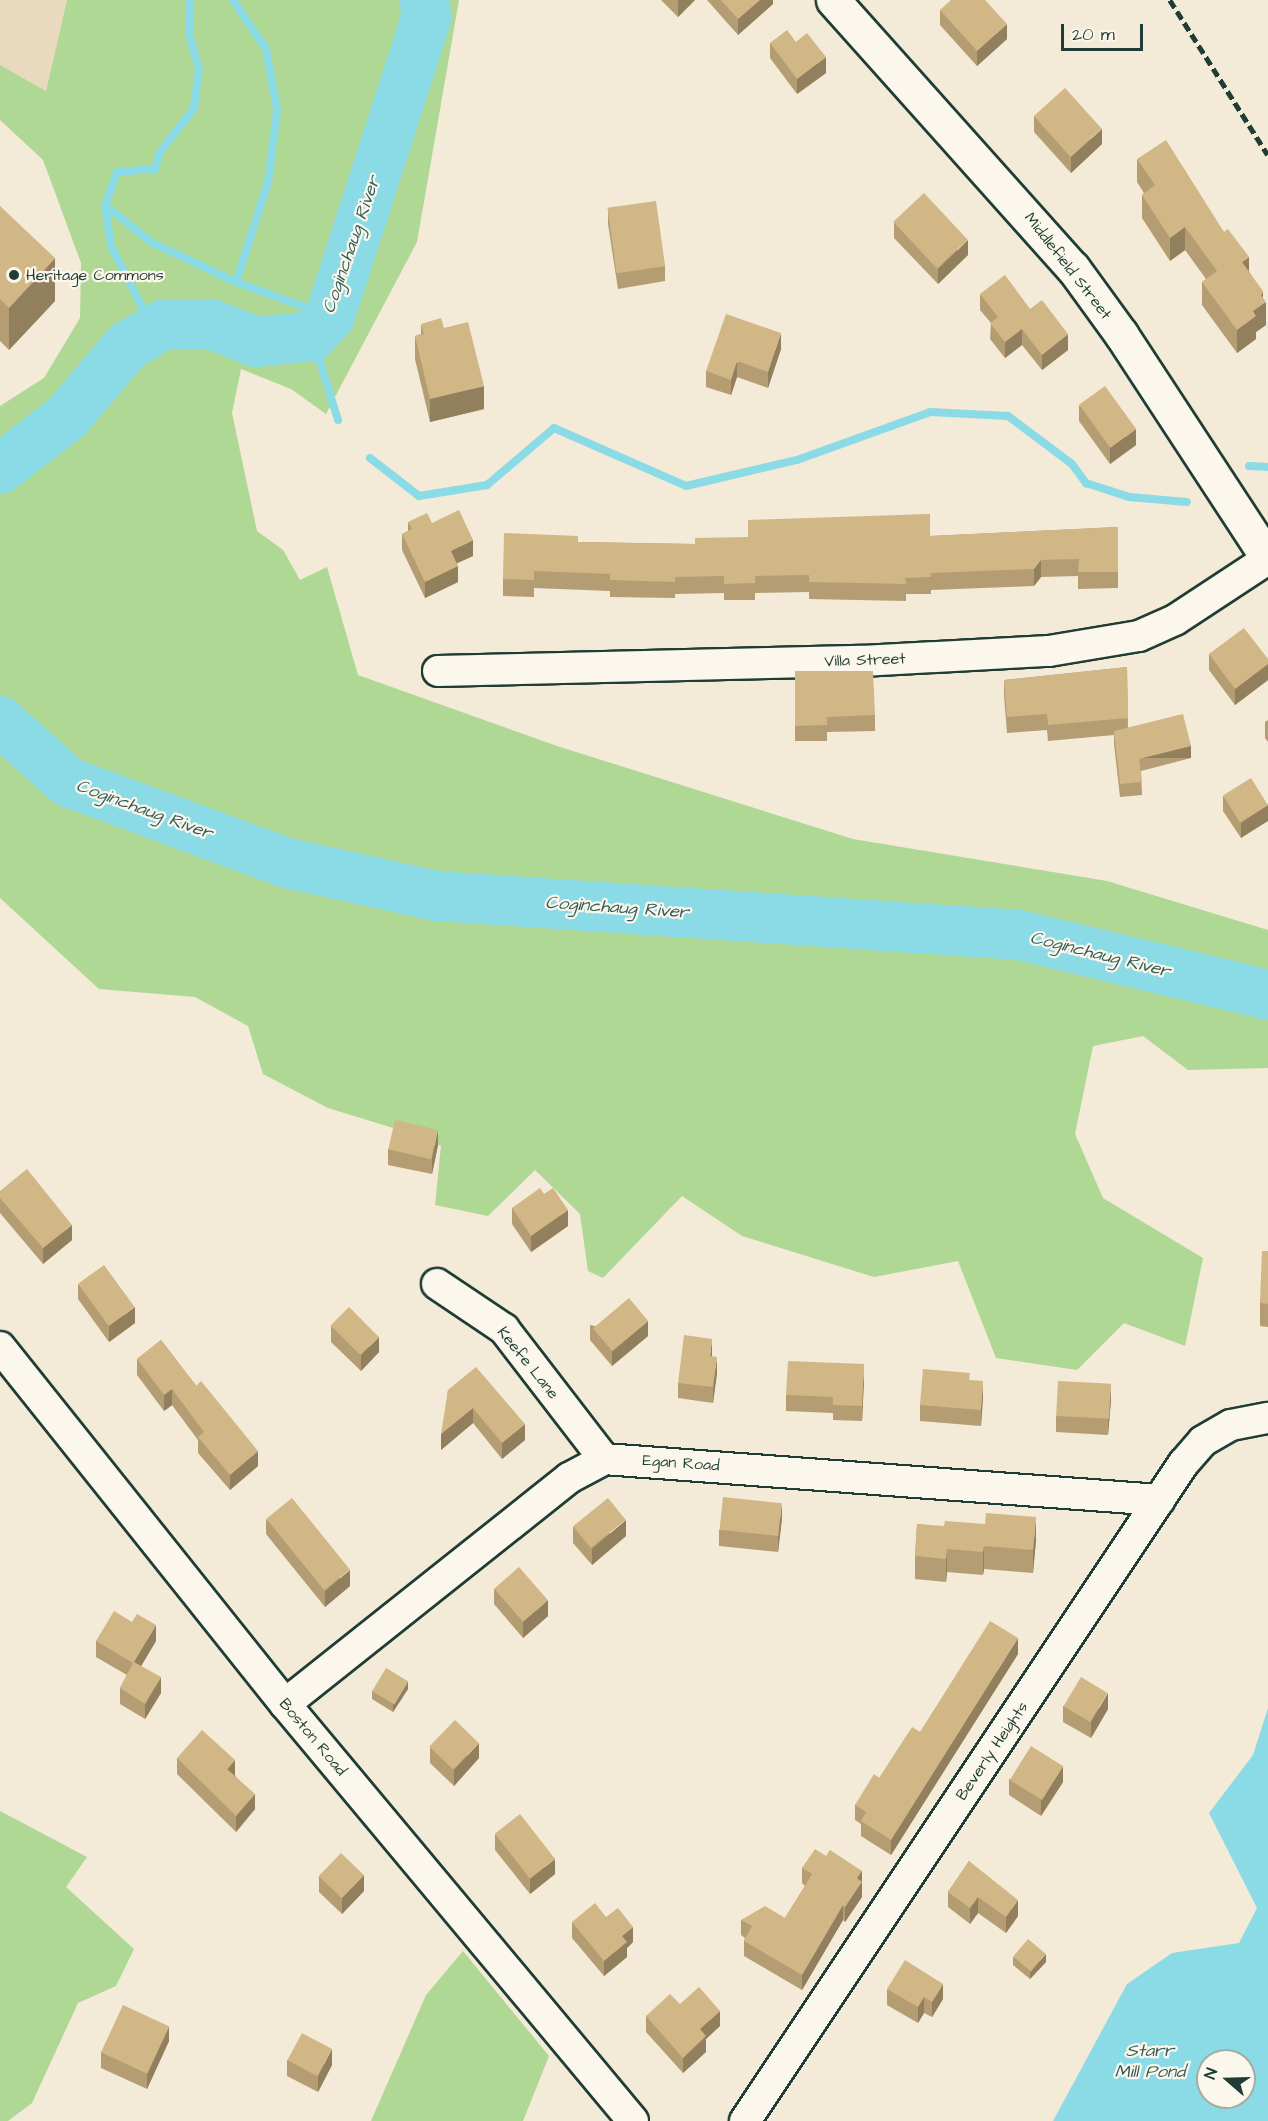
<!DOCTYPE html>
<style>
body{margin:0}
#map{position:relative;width:1268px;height:2121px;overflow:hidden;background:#f3ead8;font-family:"Architects Daughter",sans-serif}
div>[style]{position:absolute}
.built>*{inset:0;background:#e9dabf}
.green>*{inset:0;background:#afd895}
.water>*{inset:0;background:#8bdbe6}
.stream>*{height:8px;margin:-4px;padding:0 4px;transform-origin:4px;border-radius:4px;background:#8bdbe6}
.river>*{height:50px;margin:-25px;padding:0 25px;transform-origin:25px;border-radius:25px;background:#8bdbe6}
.roads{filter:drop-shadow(2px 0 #1f3d34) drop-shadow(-2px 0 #1f3d34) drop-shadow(0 2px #1f3d34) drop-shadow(0 -2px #1f3d34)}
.street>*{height:30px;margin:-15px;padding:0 15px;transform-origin:15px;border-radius:15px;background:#fbf7ec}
.secondary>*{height:33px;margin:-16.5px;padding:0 16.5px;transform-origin:16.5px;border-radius:16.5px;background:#fbf7ec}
.rail>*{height:4.5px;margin-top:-2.25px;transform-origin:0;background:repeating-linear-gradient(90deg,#1f3d34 0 9px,transparent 0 13.5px)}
.wall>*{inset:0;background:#b49d73}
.shaded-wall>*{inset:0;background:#927f5e;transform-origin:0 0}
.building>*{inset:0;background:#d1b686;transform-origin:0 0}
.dots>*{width:16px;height:16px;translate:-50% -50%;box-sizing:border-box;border:3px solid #fbf7ec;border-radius:50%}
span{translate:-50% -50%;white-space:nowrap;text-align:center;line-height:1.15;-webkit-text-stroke:4.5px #fbf7ec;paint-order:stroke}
.street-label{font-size:16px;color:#1f3d34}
.poi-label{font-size:16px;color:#1f3d34}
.left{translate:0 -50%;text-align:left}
.water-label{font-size:18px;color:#355d58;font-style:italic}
.north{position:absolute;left:1196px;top:2049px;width:60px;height:60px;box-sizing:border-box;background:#fbf7ec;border:2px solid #a3ada2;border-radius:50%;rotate:290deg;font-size:16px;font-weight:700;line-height:24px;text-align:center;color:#1f3d34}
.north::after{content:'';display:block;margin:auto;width:21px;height:27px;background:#1f3d34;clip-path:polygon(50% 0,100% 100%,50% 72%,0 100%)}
.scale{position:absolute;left:1061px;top:24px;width:82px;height:27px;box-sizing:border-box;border:3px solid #1f3d34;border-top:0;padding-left:8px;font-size:18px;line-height:21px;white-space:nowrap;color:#1f3d34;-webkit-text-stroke:4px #fbf7ec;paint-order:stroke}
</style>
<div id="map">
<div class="built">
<i style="clip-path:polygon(0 0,67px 0,46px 91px,0 65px)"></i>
</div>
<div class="green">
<i style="clip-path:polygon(67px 0,459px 0,417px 242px,326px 414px,291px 389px,241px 369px,232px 413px,257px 531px,283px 550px,300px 580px,327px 567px,358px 675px,557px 746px,853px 839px,1107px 881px,1268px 930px,1268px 1068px,1188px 1070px,1143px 1036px,1093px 1046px,1075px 1134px,1103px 1198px,1203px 1258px,1185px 1346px,1124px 1323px,1077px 1370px,996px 1358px,958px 1261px,874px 1277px,742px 1236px,682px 1196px,603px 1278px,588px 1271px,580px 1214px,535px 1170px,488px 1216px,435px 1205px,441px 1146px,416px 1135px,328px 1108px,263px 1074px,248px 1026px,195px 997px,99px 989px,0 898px,0 406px,44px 378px,80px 318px,81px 263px,43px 160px,0 120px,0 65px,46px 91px)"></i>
<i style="clip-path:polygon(0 1811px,87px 1857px,66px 1887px,134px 1949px,116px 1986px,78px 2003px,32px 2103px,8px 2121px,0 2121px)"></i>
<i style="clip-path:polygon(463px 1951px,549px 2056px,523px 2121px,371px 2121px,426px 1995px)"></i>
</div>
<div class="water">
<i style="clip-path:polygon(evenodd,1268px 1708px,1268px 2121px,1053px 2121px,1127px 1984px,1172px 1953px,1239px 1943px,1257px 1908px,1209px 1813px,1253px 1755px,1268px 1708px,1208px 2061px,1244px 2061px,1244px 2097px,1208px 2097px,1208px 2061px)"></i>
</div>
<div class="stream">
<i style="left:233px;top:0;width:59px;rotate:56deg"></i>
<i style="left:266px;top:49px;width:62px;rotate:79.8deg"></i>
<i style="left:277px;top:110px;width:73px;rotate:97.1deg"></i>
<i style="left:268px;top:182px;width:105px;rotate:107.7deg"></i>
<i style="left:236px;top:282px;width:100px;rotate:19.9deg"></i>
<i style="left:105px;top:205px;width:59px;rotate:38.8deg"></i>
<i style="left:151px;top:242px;width:94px;rotate:25.2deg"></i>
<i style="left:154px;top:330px;width:94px;rotate:-117.1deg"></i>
<i style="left:111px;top:246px;width:41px;rotate:-98.3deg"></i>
<i style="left:105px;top:205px;width:35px;rotate:-70deg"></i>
<i style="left:117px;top:172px;width:38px;rotate:-5deg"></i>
<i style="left:155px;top:169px;width:18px;rotate:-74deg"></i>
<i style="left:160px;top:152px;width:56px;rotate:-52.3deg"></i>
<i style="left:194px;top:108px;width:39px;rotate:-83deg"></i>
<i style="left:199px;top:69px;width:35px;rotate:-106deg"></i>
<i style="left:189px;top:35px;width:35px;rotate:-88deg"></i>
<i style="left:312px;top:336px;width:88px;rotate:72.8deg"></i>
<i style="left:370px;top:458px;width:62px;rotate:37.8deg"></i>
<i style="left:419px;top:496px;width:69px;rotate:-9.2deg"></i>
<i style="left:487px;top:485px;width:88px;rotate:-40.4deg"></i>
<i style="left:554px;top:428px;width:144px;rotate:23.7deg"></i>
<i style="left:686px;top:486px;width:114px;rotate:-13.2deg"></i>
<i style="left:797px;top:460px;width:141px;rotate:-19.8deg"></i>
<i style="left:930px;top:412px;width:78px;rotate:2.9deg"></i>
<i style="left:1008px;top:416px;width:80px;rotate:36.9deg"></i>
<i style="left:1072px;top:464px;width:24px;rotate:54deg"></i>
<i style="left:1086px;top:483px;width:45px;rotate:18deg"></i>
<i style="left:1129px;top:497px;width:58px;rotate:4.9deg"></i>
<i style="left:1249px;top:466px;width:19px;rotate:3deg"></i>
</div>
<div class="river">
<i style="left:0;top:469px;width:86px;rotate:-37.9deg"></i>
<i style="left:68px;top:416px;width:92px;rotate:-49.9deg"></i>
<i style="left:127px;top:346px;width:44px;rotate:-30.1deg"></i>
<i style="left:165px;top:324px;width:46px"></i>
<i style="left:211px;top:324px;width:48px;rotate:21.8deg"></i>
<i style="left:256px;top:342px;width:56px;rotate:-6.1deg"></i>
<i style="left:312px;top:336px;width:27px;rotate:-48deg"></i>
<i style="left:330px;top:316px;width:312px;rotate:-72.1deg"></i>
<i style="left:426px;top:19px;width:19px;rotate:-93deg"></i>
<i style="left:0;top:721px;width:91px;rotate:41.9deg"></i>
<i style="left:68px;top:782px;width:233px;rotate:20.3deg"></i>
<i style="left:287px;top:863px;width:154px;rotate:12.4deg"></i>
<i style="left:437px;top:896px;width:583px;rotate:3.83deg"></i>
<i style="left:1019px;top:935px;width:256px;rotate:13.5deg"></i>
</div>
<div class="roads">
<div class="street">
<i style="left:438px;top:671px;width:424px;rotate:-1.4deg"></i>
<i style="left:862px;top:661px;width:187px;rotate:-3.1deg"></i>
<i style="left:1049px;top:651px;width:91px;rotate:-9.5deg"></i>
<i style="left:1139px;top:636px;width:39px;rotate:-24deg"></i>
<i style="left:1175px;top:620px;width:111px;rotate:-33.3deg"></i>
<i style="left:437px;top:1284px;width:81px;rotate:33.9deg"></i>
<i style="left:504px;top:1329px;width:164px;rotate:52.4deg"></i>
<i style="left:0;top:1347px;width:457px;rotate:51.4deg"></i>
<i style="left:285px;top:1704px;width:543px;rotate:50.15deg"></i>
<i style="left:285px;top:1704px;width:363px;rotate:-38.5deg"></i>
<i style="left:569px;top:1478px;width:40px;rotate:-28deg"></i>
<i style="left:604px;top:1459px;width:557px;rotate:4.22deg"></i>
<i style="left:745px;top:2121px;width:790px;rotate:-56.31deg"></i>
<i style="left:1183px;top:1464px;width:30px;rotate:-49deg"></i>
<i style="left:1203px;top:1441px;width:32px;rotate:-30deg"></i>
<i style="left:1231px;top:1425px;width:38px;rotate:-11deg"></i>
</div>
<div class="secondary">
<i style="left:833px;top:0;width:360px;rotate:48.2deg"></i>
<i style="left:1073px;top:268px;width:82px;rotate:54deg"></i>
<i style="left:1121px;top:334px;width:269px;rotate:56.8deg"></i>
</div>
</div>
<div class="rail">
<i style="left:1170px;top:0;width:183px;rotate:57.7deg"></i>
</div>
<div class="wall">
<i style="clip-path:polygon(661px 0,695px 0,678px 17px)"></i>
<i style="clip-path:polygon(707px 0,773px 0,773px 4px,738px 35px)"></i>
<i style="clip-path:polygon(940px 10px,1007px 39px,977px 66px,940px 25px)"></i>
<i style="clip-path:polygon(796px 42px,826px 73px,797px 94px,770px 58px,770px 43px)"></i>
<i style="clip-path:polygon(1034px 116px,1102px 144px,1071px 173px,1034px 132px)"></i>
<i style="clip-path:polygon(1137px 159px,1224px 232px,1249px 271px,1263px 298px,1266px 325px,1256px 332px,1256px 339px,1237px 353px,1202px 305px,1202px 282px,1206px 279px,1185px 250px,1170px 261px,1142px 218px,1142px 195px,1144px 193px,1137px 182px)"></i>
<i style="clip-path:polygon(0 206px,55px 301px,9px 350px,0 341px)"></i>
<i style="clip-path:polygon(608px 209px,665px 266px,665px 281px,618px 289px,608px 224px)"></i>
<i style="clip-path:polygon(894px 222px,968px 255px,938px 284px,894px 238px)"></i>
<i style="clip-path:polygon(980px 294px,1030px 309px,1068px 350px,1042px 370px,1022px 345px,1005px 358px,990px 339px,991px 323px,980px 310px)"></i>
<i style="clip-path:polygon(421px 324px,484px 409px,430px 422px,415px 359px,415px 336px,421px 334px)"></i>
<i style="clip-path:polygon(781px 349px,768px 388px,737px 377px,731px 395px,706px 387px,706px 371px)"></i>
<i style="clip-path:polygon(1079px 405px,1136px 445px,1110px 464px,1079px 421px)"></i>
<i style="clip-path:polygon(408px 522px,432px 523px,473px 556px,457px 563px,458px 582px,425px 598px,402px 550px,402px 534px,408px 531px)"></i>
<i style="clip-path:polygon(1118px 527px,1118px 588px,1078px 589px,1078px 576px,1041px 577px,1034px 586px,931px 590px,931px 594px,906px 594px,906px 601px,809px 599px,809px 592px,755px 593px,755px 600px,724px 600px,724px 593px,675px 594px,675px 598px,610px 597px,610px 591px,534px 588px,534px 597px,503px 596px,503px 579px,578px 542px,695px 544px,930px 536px)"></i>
<i style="clip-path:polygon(1209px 654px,1268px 659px,1268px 680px,1235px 705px,1209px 670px)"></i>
<i style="clip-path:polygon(1127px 667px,1128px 728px,1191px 758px,1141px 771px,1142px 795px,1120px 797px,1114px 744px,1114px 735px,1048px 741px,1047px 730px,1007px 733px,1004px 696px,1004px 680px)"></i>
<i style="clip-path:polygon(795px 671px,875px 715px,875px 731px,827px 732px,827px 741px,795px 741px)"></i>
<i style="clip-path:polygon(1268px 720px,1268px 742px,1265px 738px,1265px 722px)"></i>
<i style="clip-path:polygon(1223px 796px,1268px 804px,1241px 838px,1223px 811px)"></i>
<i style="clip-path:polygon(438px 1145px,432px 1174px,388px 1165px,388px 1149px)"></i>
<i style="clip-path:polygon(0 1191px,72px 1240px,43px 1264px,0 1213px)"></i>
<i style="clip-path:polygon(544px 1194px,568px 1226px,531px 1252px,512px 1224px,512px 1208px)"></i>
<i style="clip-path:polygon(1268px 1251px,1268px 1327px,1260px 1326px,1260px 1303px)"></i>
<i style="clip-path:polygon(78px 1284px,135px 1323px,109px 1342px,78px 1299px)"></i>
<i style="clip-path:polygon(590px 1325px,648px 1336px,612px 1366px,590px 1340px)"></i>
<i style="clip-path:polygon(331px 1326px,379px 1352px,361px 1371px,331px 1342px)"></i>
<i style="clip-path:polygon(161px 1340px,258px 1466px,230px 1490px,198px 1453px,198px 1440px,172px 1405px,164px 1411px,137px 1375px,137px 1359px)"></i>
<i style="clip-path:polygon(712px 1356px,717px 1373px,713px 1403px,678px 1398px,678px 1383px)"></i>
<i style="clip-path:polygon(864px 1380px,862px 1421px,833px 1420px,833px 1413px,786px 1411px,786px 1395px)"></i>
<i style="clip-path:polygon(970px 1380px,983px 1397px,981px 1426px,920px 1421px,920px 1405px)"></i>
<i style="clip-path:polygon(448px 1390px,525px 1440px,502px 1459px,473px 1423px,441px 1450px)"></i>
<i style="clip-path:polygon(1111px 1400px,1108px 1435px,1056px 1432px,1056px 1416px)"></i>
<i style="clip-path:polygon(782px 1518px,778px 1552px,719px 1546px,719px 1530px)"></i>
<i style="clip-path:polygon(266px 1519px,350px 1586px,325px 1607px,266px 1534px)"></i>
<i style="clip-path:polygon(917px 1524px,1036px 1540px,1033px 1573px,984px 1569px,983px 1575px,947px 1572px,946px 1582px,915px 1579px,915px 1556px)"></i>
<i style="clip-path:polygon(573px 1527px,626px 1536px,592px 1565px,573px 1543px)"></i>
<i style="clip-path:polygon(494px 1589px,548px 1616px,523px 1638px,494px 1604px)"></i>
<i style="clip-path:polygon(96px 1641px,156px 1641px,141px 1666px,161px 1693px,145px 1719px,120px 1704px,120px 1688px,127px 1675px,96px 1657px)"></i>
<i style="clip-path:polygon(1018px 1654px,891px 1855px,861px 1836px,861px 1824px,855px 1820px,855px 1805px,920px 1732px)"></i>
<i style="clip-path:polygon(408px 1689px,393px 1712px,372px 1699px,372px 1691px)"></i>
<i style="clip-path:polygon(1063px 1706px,1108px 1709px,1091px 1738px,1063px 1722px)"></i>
<i style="clip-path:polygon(430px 1747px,479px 1758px,454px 1786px,430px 1763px)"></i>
<i style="clip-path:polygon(177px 1758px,235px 1775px,255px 1809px,236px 1832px,177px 1774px)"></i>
<i style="clip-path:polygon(1009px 1779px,1063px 1782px,1041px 1816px,1009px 1795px)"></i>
<i style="clip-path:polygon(495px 1834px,555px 1874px,530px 1894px,495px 1850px)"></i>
<i style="clip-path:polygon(826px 1856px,862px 1871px,862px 1897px,845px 1922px,843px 1920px,802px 1990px,744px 1956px,744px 1941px,745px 1938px,741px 1935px,741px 1920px,785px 1918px,805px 1886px,802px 1883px,802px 1868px)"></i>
<i style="clip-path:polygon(969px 1861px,1018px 1916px,1006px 1933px,978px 1913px,970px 1924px,948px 1907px,948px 1892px)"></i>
<i style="clip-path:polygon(319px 1876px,364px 1891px,342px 1914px,319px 1892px)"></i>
<i style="clip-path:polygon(606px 1917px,633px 1942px,627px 1948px,627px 1957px,604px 1976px,572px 1938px,572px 1922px)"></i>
<i style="clip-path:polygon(1013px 1957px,1046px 1962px,1030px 1979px,1013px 1965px)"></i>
<i style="clip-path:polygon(887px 1989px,943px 1999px,932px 2017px,924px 2013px,918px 2023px,887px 2005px)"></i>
<i style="clip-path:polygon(680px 2004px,720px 2026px,706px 2039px,706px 2052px,683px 2073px,646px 2032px,646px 2016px)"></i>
<i style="clip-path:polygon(169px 2041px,147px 2089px,101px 2068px,101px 2052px)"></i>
<i style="clip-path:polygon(287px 2060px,332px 2065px,318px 2092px,287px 2076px)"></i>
</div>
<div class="shaded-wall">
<i style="clip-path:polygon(679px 0,695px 0,678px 17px,678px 1px)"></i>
<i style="clip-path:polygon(760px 0,773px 0,773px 4px,738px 35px,738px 19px)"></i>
<i style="clip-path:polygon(1007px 24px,1007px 39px,977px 66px,977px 51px)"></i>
<i style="clip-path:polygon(826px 57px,826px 73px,797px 94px,797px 79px)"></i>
<i style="clip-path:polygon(1102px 129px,1102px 144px,1071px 173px,1071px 157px)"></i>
<i style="clip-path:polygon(1185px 227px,1185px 250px,1170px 261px,1170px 238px)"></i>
<i style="clip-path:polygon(968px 240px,968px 255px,938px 284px,938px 269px)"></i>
<i style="clip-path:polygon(1249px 257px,1249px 281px,1242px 262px)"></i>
<i style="clip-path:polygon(55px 258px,55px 301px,9px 350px,9px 308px)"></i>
<i style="clip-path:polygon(1263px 291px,1263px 304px,1266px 302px,1266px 325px,1256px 332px,1256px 339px,1237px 353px,1237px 330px,1253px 311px)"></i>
<i style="clip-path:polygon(1022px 329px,1022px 345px,1005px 358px,1005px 342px)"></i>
<i style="clip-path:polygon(781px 333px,781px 349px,768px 388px,768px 372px)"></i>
<i style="clip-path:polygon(1068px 334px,1068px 350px,1042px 370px,1042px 355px)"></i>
<i style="clip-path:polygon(737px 361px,737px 377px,731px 395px,731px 380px)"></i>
<i style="clip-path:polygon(484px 386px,484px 409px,430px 422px,430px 399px)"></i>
<i style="clip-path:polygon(1136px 429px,1136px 445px,1110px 464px,1110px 448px)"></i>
<i style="clip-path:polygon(473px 540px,473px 556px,451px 566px,451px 551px)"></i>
<i style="clip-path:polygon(1041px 560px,1041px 577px,1034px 586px,1034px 569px)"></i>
<i style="clip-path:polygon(458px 566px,458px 582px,425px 598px,425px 582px)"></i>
<i style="clip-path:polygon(1268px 664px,1268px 680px,1235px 705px,1235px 689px)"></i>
<i style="left:1191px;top:746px;width:12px;height:54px;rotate:90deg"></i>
<i style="clip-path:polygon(1268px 805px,1268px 821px,1241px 838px,1241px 823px)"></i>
<i style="clip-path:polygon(438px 1130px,438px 1145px,432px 1174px,432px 1159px)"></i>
<i style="clip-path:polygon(568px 1210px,568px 1226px,531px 1252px,531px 1236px)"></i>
<i style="clip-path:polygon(72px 1225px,72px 1240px,43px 1264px,43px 1248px)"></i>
<i style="clip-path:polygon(135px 1307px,135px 1323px,109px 1342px,109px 1326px)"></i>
<i style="clip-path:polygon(648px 1321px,648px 1336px,612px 1366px,612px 1351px)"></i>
<i style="clip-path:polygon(379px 1337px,379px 1352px,361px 1371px,361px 1355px)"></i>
<i style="clip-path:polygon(712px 1339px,712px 1354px,710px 1372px,710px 1356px)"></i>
<i style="clip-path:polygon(717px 1357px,717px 1373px,713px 1403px,713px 1387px)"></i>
<i style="clip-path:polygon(864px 1364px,864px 1380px,862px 1421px,862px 1406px)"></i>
<i style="clip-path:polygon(983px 1381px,983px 1397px,981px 1426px,981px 1410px)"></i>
<i style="clip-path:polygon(1111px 1384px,1111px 1400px,1108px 1435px,1108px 1419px)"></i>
<i style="clip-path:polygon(172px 1389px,172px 1405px,164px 1411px,164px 1395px)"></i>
<i style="clip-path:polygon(473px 1408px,473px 1423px,441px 1450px,441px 1434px)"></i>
<i style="clip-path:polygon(525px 1424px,525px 1440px,502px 1459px,502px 1443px)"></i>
<i style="clip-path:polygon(258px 1451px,258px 1466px,230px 1490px,230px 1475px)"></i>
<i style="clip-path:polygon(782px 1503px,782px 1518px,778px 1552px,778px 1536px)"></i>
<i style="clip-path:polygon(1036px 1517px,1036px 1540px,1033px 1573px,1033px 1550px)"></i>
<i style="clip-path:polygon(626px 1520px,626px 1536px,592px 1565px,592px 1549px)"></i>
<i style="clip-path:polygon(984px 1546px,984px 1569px,983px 1575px,983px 1552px)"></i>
<i style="clip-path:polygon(947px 1549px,947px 1572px,946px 1582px,946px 1559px)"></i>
<i style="clip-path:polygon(350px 1570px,350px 1586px,325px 1607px,325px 1591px)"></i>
<i style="clip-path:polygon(548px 1600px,548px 1616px,523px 1638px,523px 1622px)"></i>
<i style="clip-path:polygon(156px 1625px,156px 1641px,134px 1678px,134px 1662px)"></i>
<i style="clip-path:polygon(1018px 1638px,1018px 1654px,891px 1855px,891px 1840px)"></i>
<i style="clip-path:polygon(161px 1677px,161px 1693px,145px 1719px,145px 1704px)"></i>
<i style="clip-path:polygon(408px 1681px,408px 1689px,393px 1712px,393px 1705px)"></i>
<i style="clip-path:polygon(1108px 1693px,1108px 1709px,1091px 1738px,1091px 1722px)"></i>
<i style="clip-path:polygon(479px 1743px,479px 1758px,454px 1786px,454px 1770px)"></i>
<i style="clip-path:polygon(235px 1760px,235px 1775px,227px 1785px,227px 1769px)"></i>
<i style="clip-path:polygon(1063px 1766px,1063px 1782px,1041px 1816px,1041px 1800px)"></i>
<i style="clip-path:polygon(255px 1794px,255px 1809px,236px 1832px,236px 1816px)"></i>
<i style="clip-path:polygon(555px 1859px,555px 1874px,530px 1894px,530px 1879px)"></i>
<i style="clip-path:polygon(862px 1871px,862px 1897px,845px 1922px,845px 1907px,857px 1878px)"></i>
<i style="clip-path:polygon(364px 1875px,364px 1891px,342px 1914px,342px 1898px)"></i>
<i style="clip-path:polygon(978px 1897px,978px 1913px,970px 1924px,970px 1908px)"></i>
<i style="clip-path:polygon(1018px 1900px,1018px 1916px,1006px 1933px,1006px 1917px)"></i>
<i style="clip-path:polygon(843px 1905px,843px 1920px,802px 1990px,802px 1975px)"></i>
<i style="clip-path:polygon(633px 1927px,633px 1942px,627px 1948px,627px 1957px,604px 1976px,604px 1961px,622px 1936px)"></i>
<i style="clip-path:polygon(1046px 1954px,1046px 1962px,1030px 1979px,1030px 1972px)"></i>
<i style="clip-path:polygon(943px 1984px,943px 1999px,932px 2017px,932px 2002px)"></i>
<i style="clip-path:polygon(924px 1997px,924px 2013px,918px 2023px,918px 2007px)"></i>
<i style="clip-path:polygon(720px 2011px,720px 2026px,706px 2039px,706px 2052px,683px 2073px,683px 2058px,700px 2029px)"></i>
<i style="clip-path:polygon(169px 2026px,169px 2041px,147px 2089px,147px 2073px)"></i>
<i style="clip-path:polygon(332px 2049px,332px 2065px,318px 2092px,318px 2076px)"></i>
</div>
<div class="building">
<i style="clip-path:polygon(721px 0,760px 0,738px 19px)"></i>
<i style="clip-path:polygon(951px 0,985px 0,1007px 24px,977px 51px,940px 10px)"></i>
<i style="clip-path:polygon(787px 30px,796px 42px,807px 33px,826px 57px,797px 79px,770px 43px)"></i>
<i style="left:1065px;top:88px;width:55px;height:42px;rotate:48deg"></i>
<i style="clip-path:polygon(1166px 140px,1224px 232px,1228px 229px,1249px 257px,1242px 262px,1263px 291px,1261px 295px,1266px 302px,1253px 311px,1256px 316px,1237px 330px,1202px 282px,1217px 271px,1185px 227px,1170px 238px,1142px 195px,1155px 185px,1137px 159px)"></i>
<i style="left:924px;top:193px;width:64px;height:42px;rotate:47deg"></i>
<i style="left:656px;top:201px;width:66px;height:49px;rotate:82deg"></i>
<i style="clip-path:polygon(0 206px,55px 258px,9px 308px,0 299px)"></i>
<i style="clip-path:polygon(1005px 275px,1030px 309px,1042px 300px,1068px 334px,1042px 355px,1022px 329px,1005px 342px,990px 323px,998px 317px,980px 294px)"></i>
<i style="clip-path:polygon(726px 314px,781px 333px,768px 372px,737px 361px,731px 380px,706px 371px)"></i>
<i style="clip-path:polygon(441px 318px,444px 328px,468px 322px,484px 386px,430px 399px,415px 336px,424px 334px,421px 324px)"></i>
<i style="left:1105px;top:386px;width:53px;height:32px;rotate:54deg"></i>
<i style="clip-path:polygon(459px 510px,473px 540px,451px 551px,458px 566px,425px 582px,402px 534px,412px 529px,408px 522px,427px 513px,432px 523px)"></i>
<i style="clip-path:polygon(930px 514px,930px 536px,1118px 527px,1118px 572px,1078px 572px,1079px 559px,1041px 560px,1034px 569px,931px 573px,931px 577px,905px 578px,906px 584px,809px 582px,809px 575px,755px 576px,755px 583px,724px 584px,724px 576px,675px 577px,675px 582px,610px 580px,610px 574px,534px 571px,534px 580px,503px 579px,504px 533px,578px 536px,578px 542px,695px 544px,695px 538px,748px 537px,748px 520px)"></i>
<i style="clip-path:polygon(1244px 628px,1268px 659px,1268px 664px,1235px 689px,1209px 654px)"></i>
<i style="clip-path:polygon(1127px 667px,1128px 718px,1048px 725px,1047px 714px,1007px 717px,1004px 680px)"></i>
<i style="clip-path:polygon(795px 671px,873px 671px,875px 715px,827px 717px,827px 725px,795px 726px)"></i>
<i style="clip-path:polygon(1183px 714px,1191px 746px,1139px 759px,1142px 782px,1120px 784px,1114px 731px)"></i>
<i style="left:1251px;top:778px;width:32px;height:33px;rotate:58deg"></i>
<i style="left:395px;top:1120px;width:44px;height:30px;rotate:13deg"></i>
<i style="clip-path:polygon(27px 1169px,72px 1225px,43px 1248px,0 1198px,0 1191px)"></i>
<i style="clip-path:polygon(540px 1188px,544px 1194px,553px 1188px,568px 1210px,531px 1236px,512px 1208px)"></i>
<i style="clip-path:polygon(1262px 1251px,1268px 1251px,1268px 1304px,1260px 1303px)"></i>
<i style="left:104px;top:1265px;width:52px;height:32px;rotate:54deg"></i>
<i style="left:629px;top:1298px;width:30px;height:47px;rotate:50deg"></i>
<i style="left:349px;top:1307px;width:42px;height:26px;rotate:45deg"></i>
<i style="clip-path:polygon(684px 1335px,712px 1339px,710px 1356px,717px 1357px,713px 1387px,678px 1383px)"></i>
<i style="clip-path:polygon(161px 1340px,196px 1386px,201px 1381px,258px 1451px,230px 1475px,198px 1437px,204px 1432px,172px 1389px,164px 1395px,137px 1359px)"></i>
<i style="clip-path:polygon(788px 1361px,864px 1364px,862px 1406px,833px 1405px,833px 1397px,786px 1395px)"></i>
<i style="clip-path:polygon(476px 1367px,525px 1424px,502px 1443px,473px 1408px,441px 1434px,448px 1390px)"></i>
<i style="clip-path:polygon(923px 1369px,970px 1373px,969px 1380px,983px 1381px,981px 1410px,920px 1405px)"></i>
<i style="left:1058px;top:1381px;width:53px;height:35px;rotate:3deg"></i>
<i style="left:723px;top:1497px;width:59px;height:33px;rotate:6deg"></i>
<i style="left:292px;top:1498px;width:92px;height:33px;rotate:51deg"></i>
<i style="left:608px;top:1498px;width:28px;height:45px;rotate:51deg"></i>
<i style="clip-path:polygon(986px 1513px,1036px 1517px,1033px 1550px,984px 1546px,983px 1552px,947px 1549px,946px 1559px,915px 1556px,917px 1524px,944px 1526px,945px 1521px,985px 1524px)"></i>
<i style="left:519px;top:1567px;width:44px;height:33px;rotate:49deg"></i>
<i style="clip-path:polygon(114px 1611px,132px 1622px,137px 1614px,156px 1625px,134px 1662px,161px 1677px,145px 1704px,120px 1688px,133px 1663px,96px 1641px)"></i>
<i style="clip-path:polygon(990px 1621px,1018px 1638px,891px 1840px,861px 1821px,866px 1812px,855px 1805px,874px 1774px,879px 1778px,912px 1727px,920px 1732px)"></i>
<i style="left:386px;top:1668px;width:26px;height:27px;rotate:31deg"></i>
<i style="left:1081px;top:1677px;width:31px;height:34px;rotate:31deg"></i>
<i style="left:455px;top:1720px;width:33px;height:37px;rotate:44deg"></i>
<i style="clip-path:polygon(202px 1730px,235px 1760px,227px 1769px,255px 1794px,236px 1816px,177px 1758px)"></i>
<i style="left:1031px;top:1746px;width:38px;height:40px;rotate:32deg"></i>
<i style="left:520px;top:1814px;width:57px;height:32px;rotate:52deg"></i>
<i style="clip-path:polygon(815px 1849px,826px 1856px,830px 1850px,862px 1871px,857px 1878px,862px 1882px,845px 1907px,843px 1905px,802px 1975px,744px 1941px,752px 1926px,741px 1920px,765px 1906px,785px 1918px,812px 1874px,802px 1868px)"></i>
<i style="left:341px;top:1853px;width:32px;height:32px;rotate:44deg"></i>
<i style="clip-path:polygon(969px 1861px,1018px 1900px,1006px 1917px,978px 1897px,970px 1908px,948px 1892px)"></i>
<i style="clip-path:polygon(595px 1903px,606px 1917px,618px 1908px,633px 1927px,622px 1936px,627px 1942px,604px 1961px,572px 1922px)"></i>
<i style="left:1028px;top:1939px;width:23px;height:23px;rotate:40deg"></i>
<i style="clip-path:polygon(905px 1960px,943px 1984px,932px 2002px,924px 1997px,918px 2007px,887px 1989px)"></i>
<i style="clip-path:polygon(699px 1987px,720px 2011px,700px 2029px,706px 2036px,683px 2058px,646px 2016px,670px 1994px,680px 2004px)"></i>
<i style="left:123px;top:2005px;width:51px;height:52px;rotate:25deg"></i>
<i style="left:302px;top:2033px;width:34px;height:31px;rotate:28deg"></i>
</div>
<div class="dots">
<i style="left:14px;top:275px;background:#1f3d34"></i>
</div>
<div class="street-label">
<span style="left:1068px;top:266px;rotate:52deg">Middlefield Street</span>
<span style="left:865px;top:660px;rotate:-2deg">Villa Street</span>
<span style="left:528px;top:1363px;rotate:51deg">Keefe Lane</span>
<span style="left:681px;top:1463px;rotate:4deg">Egan Road</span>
<span style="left:313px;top:1737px;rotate:50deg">Boston Road</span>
<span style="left:992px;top:1751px;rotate:-56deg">Beverly Heights</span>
</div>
<div class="poi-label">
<span class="left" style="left:26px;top:275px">Heritage Commons</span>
</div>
<div class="water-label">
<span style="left:352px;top:245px;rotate:-71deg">Coginchaug River</span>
<span style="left:144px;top:810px;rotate:20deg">Coginchaug River</span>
<span style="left:617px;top:908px;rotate:4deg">Coginchaug River</span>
<span style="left:1100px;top:955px;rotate:14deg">Coginchaug River</span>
<span style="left:1150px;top:2062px">Starr<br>Mill Pond</span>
</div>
<div class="north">N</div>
<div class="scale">20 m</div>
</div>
